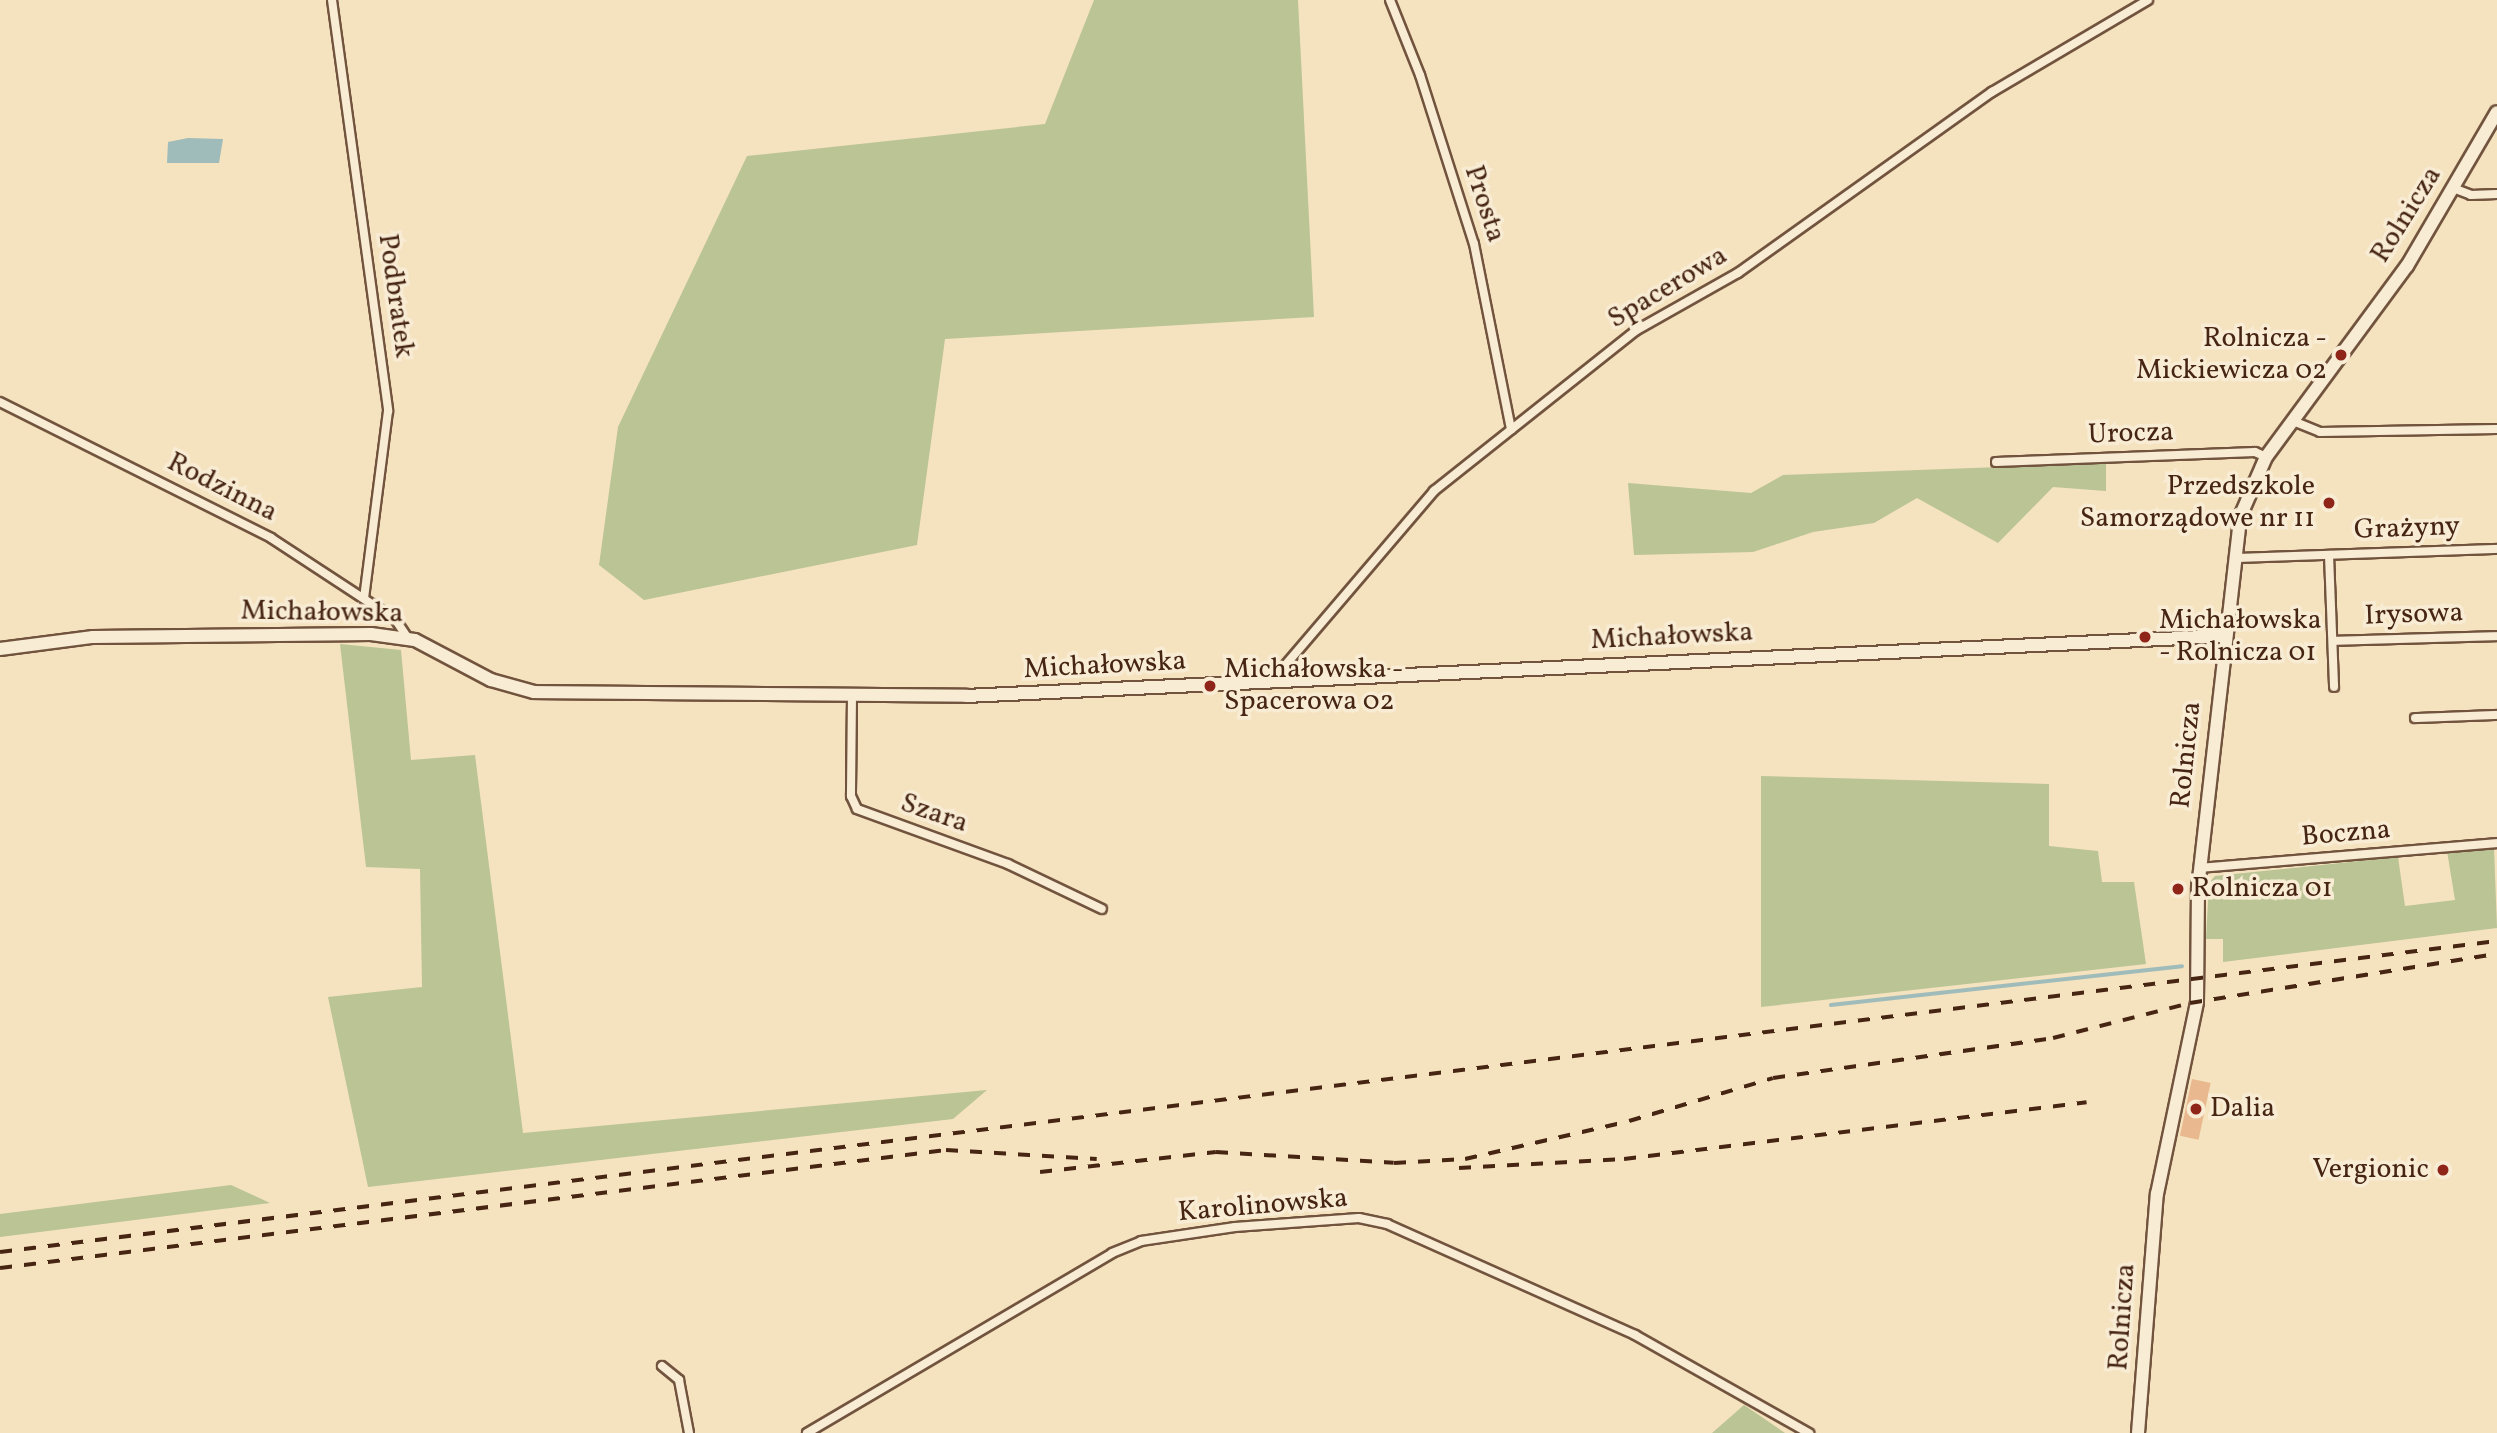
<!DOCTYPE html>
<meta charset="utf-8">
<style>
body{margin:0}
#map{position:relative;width:2497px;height:1433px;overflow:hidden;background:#f5e2bf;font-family:Vollkorn,serif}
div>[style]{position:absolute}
.green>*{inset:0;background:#bac494}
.water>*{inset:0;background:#9fbcbb}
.stream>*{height:3.5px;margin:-1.75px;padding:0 1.75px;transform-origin:1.75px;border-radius:1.75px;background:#9fbcbb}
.building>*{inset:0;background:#e9b88f;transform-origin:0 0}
.roads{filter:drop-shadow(2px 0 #72543e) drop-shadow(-2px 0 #72543e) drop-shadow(0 2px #72543e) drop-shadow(0 -2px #72543e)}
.street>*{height:8px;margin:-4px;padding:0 4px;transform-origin:4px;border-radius:4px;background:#f8ecd5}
.secondary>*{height:12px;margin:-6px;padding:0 6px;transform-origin:6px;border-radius:6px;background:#f8ecd5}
.rail>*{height:3.5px;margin-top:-1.75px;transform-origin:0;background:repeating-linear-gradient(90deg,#472513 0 12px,transparent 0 24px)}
.dots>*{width:19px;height:19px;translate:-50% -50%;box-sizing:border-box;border:4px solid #f8ecd5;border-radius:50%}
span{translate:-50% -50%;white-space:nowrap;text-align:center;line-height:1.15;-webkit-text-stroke:7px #f8ecd5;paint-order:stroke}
.street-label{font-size:28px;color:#472513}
.poi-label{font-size:28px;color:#472513}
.right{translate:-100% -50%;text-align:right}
.left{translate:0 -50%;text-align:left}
</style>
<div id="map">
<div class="green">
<i style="clip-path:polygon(1094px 0,1298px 0,1314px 317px,945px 339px,917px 545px,644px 600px,599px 565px,618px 427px,747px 156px,1045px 124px)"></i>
<i style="clip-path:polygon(2106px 463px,2106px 491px,2053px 487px,1998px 543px,1917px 498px,1874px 523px,1813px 532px,1753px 552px,1634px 555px,1628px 483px,1751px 493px,1783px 475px)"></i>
<i style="clip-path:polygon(340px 644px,401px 650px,411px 760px,475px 755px,523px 1133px,987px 1090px,953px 1119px,368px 1187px,328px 997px,422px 987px,420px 869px,366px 867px)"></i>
<i style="clip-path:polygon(1761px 776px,2049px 784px,2049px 846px,2098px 851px,2102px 882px,2134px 882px,2146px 964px,1761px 1007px)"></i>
<i style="clip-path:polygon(2494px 848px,2497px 928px,2223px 962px,2223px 939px,2206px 939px,2209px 883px,2215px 876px,2398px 857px,2405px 906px,2455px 900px,2447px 851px)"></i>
<i style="clip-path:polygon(231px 1185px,270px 1203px,0 1237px,0 1214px)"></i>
<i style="clip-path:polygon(1744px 1405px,1785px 1433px,1712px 1433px)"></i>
</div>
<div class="water">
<i style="clip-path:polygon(188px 138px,223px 139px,219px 163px,167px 163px,168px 142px)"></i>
</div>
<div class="stream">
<i style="left:1831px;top:1005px;width:353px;rotate:-6.3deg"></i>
</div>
<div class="building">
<i style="left:2192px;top:1079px;width:19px;height:58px;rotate:12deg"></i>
</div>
<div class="roads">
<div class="street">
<i style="left:332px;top:0;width:415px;rotate:82.2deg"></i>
<i style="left:388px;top:411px;width:189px;rotate:97.3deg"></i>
<i style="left:1390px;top:0;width:81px;rotate:68.2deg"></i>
<i style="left:1420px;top:75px;width:177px;rotate:72.3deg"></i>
<i style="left:1474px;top:244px;width:189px;rotate:78.7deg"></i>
<i style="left:2453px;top:188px;width:19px;rotate:21deg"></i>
<i style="left:2471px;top:195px;width:26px;rotate:-2deg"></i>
<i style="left:0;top:402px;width:303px;rotate:26.6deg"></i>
<i style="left:271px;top:538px;width:148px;rotate:33.2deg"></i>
<i style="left:395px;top:619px;width:22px;rotate:56deg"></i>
<i style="left:2293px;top:421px;width:29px;rotate:22deg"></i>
<i style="left:2320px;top:432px;width:177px;rotate:-1deg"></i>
<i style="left:1996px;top:462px;width:259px;rotate:-2.2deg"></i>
<i style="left:2255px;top:452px;width:12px;rotate:24deg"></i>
<i style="left:2329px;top:555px;width:132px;rotate:87.8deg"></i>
<i style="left:2234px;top:558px;width:263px;rotate:-2deg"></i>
<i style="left:2333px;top:641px;width:164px;rotate:-1.7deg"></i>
<i style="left:1270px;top:683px;width:253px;rotate:-49.5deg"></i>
<i style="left:1434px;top:491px;width:257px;rotate:-38.5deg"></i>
<i style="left:1635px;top:331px;width:118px;rotate:-29.4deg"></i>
<i style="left:1738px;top:273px;width:312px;rotate:-35.5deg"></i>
<i style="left:1992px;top:92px;width:181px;rotate:-30.5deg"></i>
<i style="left:852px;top:696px;width:100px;rotate:90.6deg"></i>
<i style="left:851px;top:796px;width:14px;rotate:65deg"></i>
<i style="left:857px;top:809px;width:161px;rotate:20deg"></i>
<i style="left:1008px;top:864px;width:104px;rotate:25.6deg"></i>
<i style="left:2415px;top:718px;width:82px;rotate:-2.1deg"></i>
<i style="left:2200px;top:868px;width:298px;rotate:-4.8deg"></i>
<i style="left:662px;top:1366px;width:22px;rotate:39deg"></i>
<i style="left:679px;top:1380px;width:54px;rotate:79.3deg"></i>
<i style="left:807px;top:1433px;width:354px;rotate:-30.5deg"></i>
<i style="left:1112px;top:1253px;width:31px;rotate:-22deg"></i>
<i style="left:1141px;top:1241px;width:95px;rotate:-8.5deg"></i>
<i style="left:1235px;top:1227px;width:124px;rotate:-4.2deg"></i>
<i style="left:1359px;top:1218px;width:29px;rotate:12deg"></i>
<i style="left:1387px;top:1224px;width:272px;rotate:24.1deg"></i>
<i style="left:1635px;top:1335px;width:200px;rotate:29.4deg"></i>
</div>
<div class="secondary">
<i style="left:0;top:649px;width:94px;rotate:-7.4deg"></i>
<i style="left:93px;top:637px;width:278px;rotate:-0.6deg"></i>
<i style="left:371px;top:634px;width:44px;rotate:7.8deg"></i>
<i style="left:415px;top:640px;width:86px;rotate:27.8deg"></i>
<i style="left:491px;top:680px;width:45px;rotate:15.6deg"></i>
<i style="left:534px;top:692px;width:432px;rotate:0.5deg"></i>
<i style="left:966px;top:696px;width:1260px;rotate:-2.73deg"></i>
<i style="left:2138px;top:1433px;width:240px;rotate:-85.5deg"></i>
<i style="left:2157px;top:1194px;width:196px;rotate:-78.2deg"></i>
<i style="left:2197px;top:1002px;width:114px;rotate:-89.5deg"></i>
<i style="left:2198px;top:888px;width:373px;rotate:-83.5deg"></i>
<i style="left:2240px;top:517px;width:65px;rotate:-66.6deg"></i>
<i style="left:2266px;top:457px;width:237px;rotate:-53.6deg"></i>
<i style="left:2407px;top:266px;width:178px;rotate:-59.7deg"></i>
</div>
</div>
<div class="rail">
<i style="left:1459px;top:1168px;width:165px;rotate:-3.1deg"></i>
<i style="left:1624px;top:1159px;width:466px;rotate:-7deg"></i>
<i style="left:1040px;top:1172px;width:177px;rotate:-6.5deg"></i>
<i style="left:1216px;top:1152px;width:178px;rotate:3.5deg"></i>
<i style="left:1394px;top:1163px;width:71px;rotate:-3.2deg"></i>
<i style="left:1465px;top:1159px;width:168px;rotate:-13deg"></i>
<i style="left:1629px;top:1121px;width:150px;rotate:-16.6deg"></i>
<i style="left:1773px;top:1078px;width:283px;rotate:-8.1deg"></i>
<i style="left:2053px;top:1038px;width:141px;rotate:-14.3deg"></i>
<i style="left:2190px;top:1003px;width:311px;rotate:-9.1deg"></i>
<i style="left:0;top:1252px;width:2516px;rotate:-7.1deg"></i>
<i style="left:0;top:1268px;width:953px;rotate:-7.11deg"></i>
<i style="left:946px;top:1150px;width:151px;rotate:3.4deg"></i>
</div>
<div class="dots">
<i style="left:2341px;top:355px;background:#8f2418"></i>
<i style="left:2329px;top:503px;background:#8f2418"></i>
<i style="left:2145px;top:637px;background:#8f2418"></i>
<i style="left:1210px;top:686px;background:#8f2418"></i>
<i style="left:2178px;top:889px;background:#8f2418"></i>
<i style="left:2196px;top:1109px;background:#8f2418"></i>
<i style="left:2443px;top:1170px;background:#8f2418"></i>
</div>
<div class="street-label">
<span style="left:1484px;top:204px;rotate:72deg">Prosta</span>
<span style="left:2407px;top:215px;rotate:-58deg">Rolnicza</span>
<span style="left:1668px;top:288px;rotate:-31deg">Spacerowa</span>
<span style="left:395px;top:296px;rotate:82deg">Podbratek</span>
<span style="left:2131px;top:434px;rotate:-2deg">Urocza</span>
<span style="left:222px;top:488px;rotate:27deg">Rodzinna</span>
<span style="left:2407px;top:529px;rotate:-2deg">Grażyny</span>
<span style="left:322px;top:613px;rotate:1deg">Michałowska</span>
<span style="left:2414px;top:615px;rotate:-2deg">Irysowa</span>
<span style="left:1672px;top:637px;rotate:-3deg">Michałowska</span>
<span style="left:1105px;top:666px;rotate:-3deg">Michałowska</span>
<span style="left:2187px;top:755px;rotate:-84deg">Rolnicza</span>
<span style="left:934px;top:814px;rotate:19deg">Szara</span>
<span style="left:2346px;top:834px;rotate:-5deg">Boczna</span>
<span style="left:1263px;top:1206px;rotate:-5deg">Karolinowska</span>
<span style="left:2123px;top:1317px;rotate:-86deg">Rolnicza</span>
</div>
<div class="poi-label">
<span class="right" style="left:2327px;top:355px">Rolnicza -<br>Mickiewicza 02</span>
<span class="right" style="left:2315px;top:503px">Przedszkole<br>Samorządowe nr 11</span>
<span class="left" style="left:2159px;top:637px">Michałowska<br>- Rolnicza 01</span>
<span class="left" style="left:1224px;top:686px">Michałowska -<br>Spacerowa 02</span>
<span class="left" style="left:2192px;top:889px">Rolnicza 01</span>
<span class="left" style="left:2210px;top:1109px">Dalia</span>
<span class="right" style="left:2429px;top:1170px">Vergionic</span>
</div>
</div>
